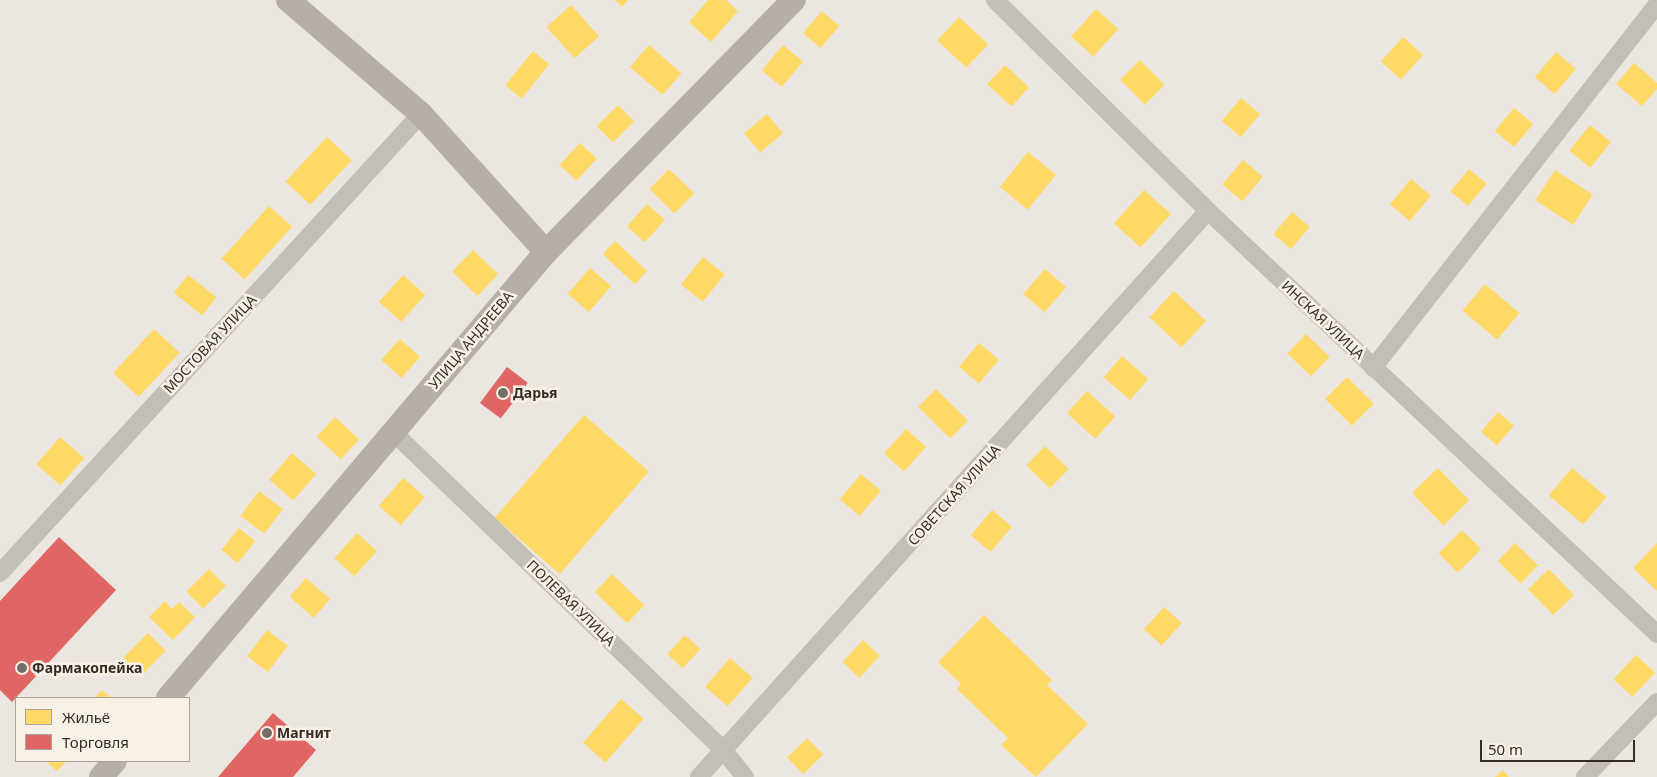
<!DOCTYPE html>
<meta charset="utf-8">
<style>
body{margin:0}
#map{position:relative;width:1657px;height:777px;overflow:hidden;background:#ebe6df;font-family:"Noto Sans",sans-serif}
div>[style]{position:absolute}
.homes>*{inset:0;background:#ffd966;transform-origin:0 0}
.shops>*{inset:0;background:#e06666;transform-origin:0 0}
.street>*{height:18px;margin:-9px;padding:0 9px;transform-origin:9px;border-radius:9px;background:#c4beb8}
.secondary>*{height:24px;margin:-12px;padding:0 12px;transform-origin:12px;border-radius:12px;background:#b5aea9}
.dots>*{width:14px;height:14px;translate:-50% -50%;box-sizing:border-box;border:2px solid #f9f1e5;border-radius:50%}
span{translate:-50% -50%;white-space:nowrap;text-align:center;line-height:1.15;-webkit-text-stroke:5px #f9f1e5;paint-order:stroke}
.street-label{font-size:14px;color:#352c27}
.poi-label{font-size:14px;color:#352c27;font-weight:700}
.left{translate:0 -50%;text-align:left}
.legend{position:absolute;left:15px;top:697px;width:175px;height:65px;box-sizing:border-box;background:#f9f1e5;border:1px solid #aba299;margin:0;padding:6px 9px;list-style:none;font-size:15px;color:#352c27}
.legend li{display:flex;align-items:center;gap:10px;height:25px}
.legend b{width:25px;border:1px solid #aba299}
.scale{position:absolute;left:1480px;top:740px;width:155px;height:22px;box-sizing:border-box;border:2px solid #352c27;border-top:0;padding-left:6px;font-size:15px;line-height:18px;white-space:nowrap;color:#352c27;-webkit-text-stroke:4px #f9f1e5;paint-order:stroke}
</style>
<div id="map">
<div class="homes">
<i style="clip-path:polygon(615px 0,628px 0,622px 7px)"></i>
<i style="clip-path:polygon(708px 0,726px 0,738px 11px,711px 42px,689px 22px)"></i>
<i style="left:571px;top:5px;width:42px;height:33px;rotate:48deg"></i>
<i style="left:1096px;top:9px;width:30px;height:37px;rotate:42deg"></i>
<i style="left:822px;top:11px;width:23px;height:29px;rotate:41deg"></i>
<i style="left:959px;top:17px;width:40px;height:32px;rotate:43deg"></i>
<i style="left:1403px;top:37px;width:27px;height:33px;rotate:42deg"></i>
<i style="left:649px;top:45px;width:43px;height:29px;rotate:41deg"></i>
<i style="left:783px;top:45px;width:26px;height:33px;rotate:40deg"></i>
<i style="left:533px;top:51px;width:21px;height:44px;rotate:39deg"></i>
<i style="left:1556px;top:52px;width:26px;height:33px;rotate:40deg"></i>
<i style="left:1140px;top:60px;width:35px;height:28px;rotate:45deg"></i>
<i style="clip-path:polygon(1634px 63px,1657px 83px,1657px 89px,1642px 106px,1616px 84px)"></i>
<i style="left:1005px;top:65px;width:33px;height:26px;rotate:43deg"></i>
<i style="left:1241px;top:98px;width:25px;height:30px;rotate:40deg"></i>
<i style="left:618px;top:105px;width:23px;height:30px;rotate:45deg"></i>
<i style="left:1514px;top:108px;width:25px;height:30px;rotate:40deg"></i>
<i style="left:767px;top:114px;width:25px;height:30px;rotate:50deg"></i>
<i style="left:1590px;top:125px;width:27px;height:33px;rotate:39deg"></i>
<i style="left:327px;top:137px;width:34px;height:61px;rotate:43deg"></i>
<i style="left:580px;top:143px;width:23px;height:30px;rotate:43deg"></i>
<i style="left:1028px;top:152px;width:36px;height:45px;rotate:39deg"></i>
<i style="left:1243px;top:160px;width:26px;height:32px;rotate:40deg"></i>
<i style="left:669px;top:169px;width:35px;height:28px;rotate:44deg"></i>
<i style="left:1469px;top:169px;width:23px;height:29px;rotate:40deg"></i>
<i style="left:1555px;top:170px;width:45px;height:36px;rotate:33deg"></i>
<i style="left:1411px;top:179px;width:26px;height:33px;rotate:40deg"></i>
<i style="left:1144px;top:190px;width:36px;height:45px;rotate:42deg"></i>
<i style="left:647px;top:204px;width:24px;height:30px;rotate:42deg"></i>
<i style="left:269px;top:206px;width:31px;height:71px;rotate:42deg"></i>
<i style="left:1292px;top:212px;width:23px;height:29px;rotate:40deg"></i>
<i style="left:615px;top:241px;width:44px;height:18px;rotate:43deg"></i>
<i style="left:473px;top:250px;width:35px;height:30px;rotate:44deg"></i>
<i style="left:703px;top:257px;width:28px;height:35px;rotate:39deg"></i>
<i style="left:590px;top:268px;width:28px;height:34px;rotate:41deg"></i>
<i style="left:1045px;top:269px;width:28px;height:33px;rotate:41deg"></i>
<i style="left:188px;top:275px;width:36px;height:23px;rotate:38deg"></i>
<i style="left:403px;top:275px;width:30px;height:36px;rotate:42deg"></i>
<i style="left:1485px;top:284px;width:45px;height:35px;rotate:40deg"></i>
<i style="left:1174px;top:291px;width:44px;height:36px;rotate:43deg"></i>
<i style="left:154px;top:329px;width:35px;height:60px;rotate:43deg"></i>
<i style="left:1306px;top:334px;width:33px;height:27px;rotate:44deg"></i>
<i style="left:400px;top:339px;width:27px;height:28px;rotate:42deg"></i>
<i style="left:979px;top:343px;width:26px;height:31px;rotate:40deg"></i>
<i style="left:1122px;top:356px;width:35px;height:28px;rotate:41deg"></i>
<i style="left:1347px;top:377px;width:38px;height:31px;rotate:45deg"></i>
<i style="left:936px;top:389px;width:45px;height:25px;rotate:45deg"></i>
<i style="left:1087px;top:391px;width:38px;height:30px;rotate:42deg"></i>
<i style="left:1498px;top:412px;width:21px;height:26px;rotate:41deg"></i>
<i style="left:584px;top:415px;width:86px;height:136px;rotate:41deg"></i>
<i style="left:335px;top:417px;width:33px;height:27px;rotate:43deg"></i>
<i style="left:906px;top:429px;width:27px;height:33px;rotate:42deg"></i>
<i style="left:60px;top:437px;width:32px;height:36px;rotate:41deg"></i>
<i style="left:1045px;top:446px;width:33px;height:27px;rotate:44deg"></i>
<i style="left:292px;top:453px;width:32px;height:35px;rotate:41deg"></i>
<i style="left:1438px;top:468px;width:45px;height:36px;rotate:46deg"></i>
<i style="left:1572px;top:468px;width:45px;height:36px;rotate:40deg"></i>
<i style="left:861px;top:474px;width:26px;height:33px;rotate:40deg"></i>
<i style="left:403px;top:478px;width:29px;height:37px;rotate:41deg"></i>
<i style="left:259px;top:491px;width:30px;height:31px;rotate:37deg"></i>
<i style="left:992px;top:510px;width:26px;height:33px;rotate:40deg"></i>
<i style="left:239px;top:528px;width:21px;height:28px;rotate:39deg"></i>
<i style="left:1462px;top:530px;width:27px;height:33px;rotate:45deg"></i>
<i style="left:357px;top:533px;width:27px;height:34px;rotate:42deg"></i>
<i style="left:1515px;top:543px;width:32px;height:25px;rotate:44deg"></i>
<i style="clip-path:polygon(1657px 543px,1657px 591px,1633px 568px)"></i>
<i style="left:209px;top:569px;width:24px;height:32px;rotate:45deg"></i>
<i style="left:1549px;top:569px;width:36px;height:29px;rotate:46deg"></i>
<i style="left:612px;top:574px;width:45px;height:25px;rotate:44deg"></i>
<i style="left:306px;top:578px;width:32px;height:25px;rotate:41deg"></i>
<i style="clip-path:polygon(165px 601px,172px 609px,179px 602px,195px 617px,173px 640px,149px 617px)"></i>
<i style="left:1164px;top:607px;width:24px;height:30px;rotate:42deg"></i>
<i style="clip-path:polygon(984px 615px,1052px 680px,1047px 685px,1088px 724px,1036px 777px,1001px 745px,1008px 738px,957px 689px,961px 684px,938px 662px)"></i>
<i style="left:267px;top:630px;width:26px;height:33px;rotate:37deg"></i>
<i style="left:148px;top:633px;width:25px;height:35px;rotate:45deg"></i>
<i style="left:685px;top:635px;width:21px;height:26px;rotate:43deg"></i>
<i style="left:863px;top:640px;width:23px;height:30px;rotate:43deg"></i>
<i style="left:1636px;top:655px;width:26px;height:33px;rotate:43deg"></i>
<i style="left:730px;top:658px;width:30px;height:38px;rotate:41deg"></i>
<i style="clip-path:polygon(102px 690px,112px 698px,94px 698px)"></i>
<i style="left:621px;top:699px;width:30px;height:58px;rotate:41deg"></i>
<i style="left:807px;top:738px;width:23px;height:28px;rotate:45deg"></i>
<i style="clip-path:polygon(46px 761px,67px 761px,57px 771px)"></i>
<i style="clip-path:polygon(1503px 770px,1509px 777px,1495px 777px)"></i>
</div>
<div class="shops">
<i style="left:507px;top:367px;width:26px;height:45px;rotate:37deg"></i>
<i style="clip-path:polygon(59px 537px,116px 590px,12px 702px,0 690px,0 601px)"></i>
<i style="clip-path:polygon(273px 713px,316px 750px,293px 777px,218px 777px)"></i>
</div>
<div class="street">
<i style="left:995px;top:0;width:300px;rotate:44.7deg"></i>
<i style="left:1208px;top:211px;width:617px;rotate:43.29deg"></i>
<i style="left:1373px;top:368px;width:461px;rotate:-52deg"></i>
<i style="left:393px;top:432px;width:460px;rotate:43.9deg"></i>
<i style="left:724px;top:751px;width:33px;rotate:51deg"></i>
<i style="left:0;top:573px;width:623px;rotate:-47.47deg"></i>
<i style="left:699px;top:777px;width:761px;rotate:-48.04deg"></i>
<i style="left:1585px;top:777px;width:104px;rotate:-46.2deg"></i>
</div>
<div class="secondary">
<i style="left:288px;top:0;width:175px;rotate:40.6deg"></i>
<i style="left:421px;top:114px;width:186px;rotate:47.8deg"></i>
<i style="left:168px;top:698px;width:585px;rotate:-49.72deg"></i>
<i style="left:546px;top:252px;width:354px;rotate:-45.5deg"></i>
<i style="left:101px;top:777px;width:21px;rotate:-49deg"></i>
</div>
<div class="dots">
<i style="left:503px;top:393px;background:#756d67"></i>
<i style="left:22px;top:668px;background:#756d67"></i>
<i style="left:267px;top:733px;background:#756d67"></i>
</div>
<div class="street-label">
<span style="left:1323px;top:320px;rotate:43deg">ИНСКАЯ УЛИЦА</span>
<span style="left:471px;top:340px;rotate:-50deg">УЛИЦА АНДРЕЕВА</span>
<span style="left:210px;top:344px;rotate:-47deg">МОСТОВАЯ УЛИЦА</span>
<span style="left:954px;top:495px;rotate:-48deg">СОВЕТСКАЯ УЛИЦА</span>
<span style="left:571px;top:603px;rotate:44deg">ПОЛЕВАЯ УЛИЦА</span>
</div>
<div class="poi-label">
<span class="left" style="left:513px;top:393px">Дарья</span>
<span class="left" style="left:32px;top:668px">Фармакопейка</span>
<span class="left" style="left:277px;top:733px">Магнит</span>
</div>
<ul class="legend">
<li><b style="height:14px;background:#ffd966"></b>Жильё</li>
<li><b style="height:14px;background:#e06666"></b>Торговля</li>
</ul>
<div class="scale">50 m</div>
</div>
